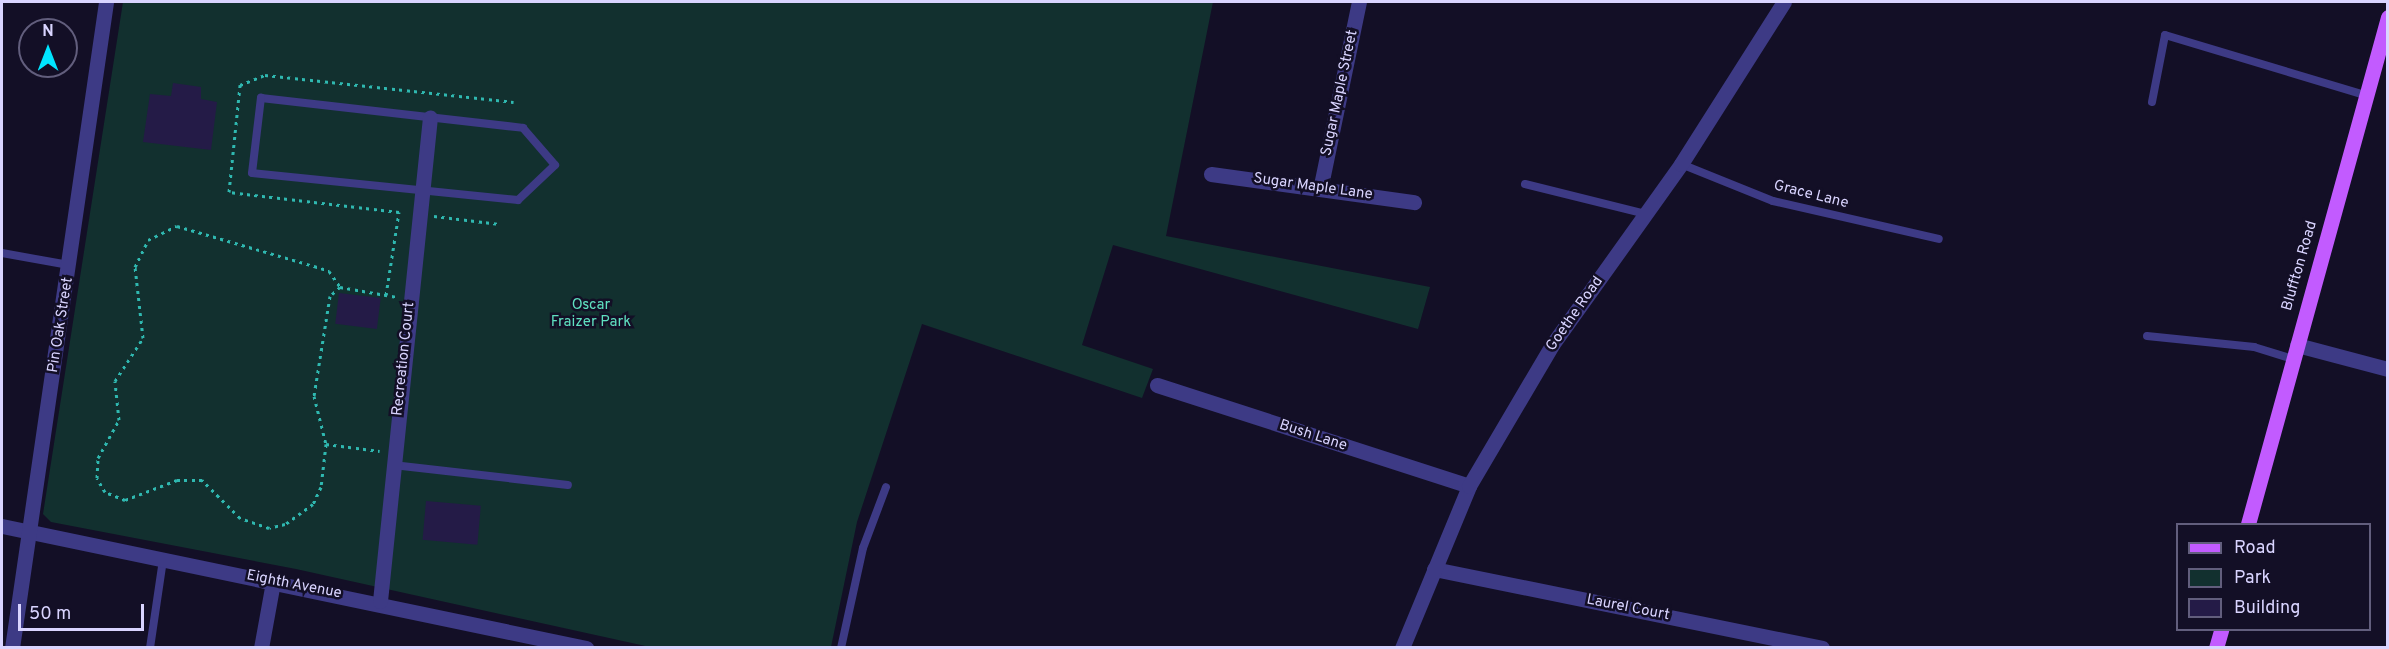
<!DOCTYPE html>
<style>
body{margin:0}
#map{position:relative;width:2389px;height:649px;overflow:hidden;background:#130f26;font-family:Overpass,sans-serif}
div>[style]{position:absolute}
.green>*{inset:0;background:#12302f}
.building>*{inset:0;background:#241b47;transform-origin:0 0}
.path>*{height:3px;margin-top:-1.5px;transform-origin:0;background:repeating-linear-gradient(90deg,#2fb8b0 0 3px,transparent 0 7.5px)}
.service>*{height:8px;margin:-4px;padding:0 4px;transform-origin:4px;border-radius:4px;background:#3d3a85}
.minor>*{height:15px;margin:-7.5px;padding:0 7.5px;transform-origin:7.5px;border-radius:7.5px;background:#3d3a85}
.primary>*{height:15px;margin:-7.5px;padding:0 7.5px;transform-origin:7.5px;border-radius:7.5px;background:#c25bff}
span{translate:-50% -50%;white-space:nowrap;text-align:center;line-height:1.15;-webkit-text-stroke:5px #130f26;paint-order:stroke}
.street-label{font-size:15px;color:#d9d4ff}
.park-label{font-size:15px;color:#5fe0c0}
.frame{position:absolute;inset:0;border:3px solid #d9d4ff;pointer-events:none}
.legend{position:absolute;left:2176px;top:523px;width:195px;height:108px;box-sizing:border-box;background:#130f26;border:2px solid #625e7d;margin:0;padding:8px 10px;list-style:none;font-size:18px;color:#d9d4ff}
.legend li{display:flex;align-items:center;gap:12px;height:30px}
.legend b{width:30px;border:2px solid #625e7d}
.north{position:absolute;left:18px;top:18px;width:60px;height:60px;box-sizing:border-box;background:#130f26;border:2px solid #625e7d;border-radius:50%;rotate:0deg;font-size:16px;font-weight:700;line-height:24px;text-align:center;color:#d9d4ff}
.north::after{content:'';display:block;margin:auto;width:21px;height:27px;background:#00e5ff;clip-path:polygon(50% 0,100% 100%,50% 72%,0 100%)}
.scale{position:absolute;left:18px;top:604px;width:126px;height:27px;box-sizing:border-box;border:3px solid #d9d4ff;border-top:0;padding-left:8px;font-size:18px;line-height:21px;white-space:nowrap;color:#d9d4ff;-webkit-text-stroke:4px #130f26;paint-order:stroke}
</style>
<div id="map">
<div class="green">
<i style="clip-path:polygon(123px 2px,1213px 2px,1166px 236px,1430px 287px,1418px 329px,1113px 245px,1082px 345px,1153px 369px,1142px 398px,922px 324px,857px 522px,831px 647px,650px 647px,296px 569px,51px 522px,43px 514px)"></i>
</div>
<div class="building">
<i style="clip-path:polygon(173px 83px,201px 87px,201px 99px,217px 102px,211px 150px,143px 142px,150px 94px,171px 96px)"></i>
<i style="left:339px;top:293px;width:42px;height:31px;rotate:7deg"></i>
<i style="left:426px;top:501px;width:55px;height:39px;rotate:5deg"></i>
</div>
<div class="path">
<i style="left:434px;top:216px;width:66px;rotate:6.9deg"></i>
<i style="left:177px;top:226px;width:143px;rotate:16.3deg"></i>
<i style="left:314px;top:266px;width:16px;rotate:18deg"></i>
<i style="left:329px;top:271px;width:19px;rotate:55deg"></i>
<i style="left:340px;top:287px;width:13px;rotate:138deg"></i>
<i style="left:330px;top:296px;width:101px;rotate:99.1deg"></i>
<i style="left:314px;top:396px;width:49px;rotate:76deg"></i>
<i style="left:326px;top:444px;width:43px;rotate:96.6deg"></i>
<i style="left:321px;top:487px;width:19px;rotate:115deg"></i>
<i style="left:313px;top:504px;width:34px;rotate:144deg"></i>
<i style="left:285px;top:524px;width:16px;rotate:166deg"></i>
<i style="left:269px;top:528px;width:31px;rotate:-161deg"></i>
<i style="left:240px;top:518px;width:54px;rotate:-135deg"></i>
<i style="left:202px;top:480px;width:25px;rotate:180deg"></i>
<i style="left:177px;top:480px;width:56px;rotate:159deg"></i>
<i style="left:125px;top:500px;width:22px;rotate:-158deg"></i>
<i style="left:105px;top:492px;width:16px;rotate:-120deg"></i>
<i style="left:97px;top:478px;width:20px;rotate:-87deg"></i>
<i style="left:98px;top:458px;width:43px;rotate:-61.1deg"></i>
<i style="left:119px;top:420px;width:39px;rotate:-96deg"></i>
<i style="left:115px;top:381px;width:51px;rotate:-56.9deg"></i>
<i style="left:143px;top:338px;width:71px;rotate:-96.4deg"></i>
<i style="left:135px;top:267px;width:30px;rotate:-64deg"></i>
<i style="left:148px;top:240px;width:32px;rotate:-26deg"></i>
<i style="left:340px;top:287px;width:58px;rotate:10deg"></i>
<i style="left:386px;top:295px;width:84px;rotate:-81.1deg"></i>
<i style="left:399px;top:212px;width:171px;rotate:-173.3deg"></i>
<i style="left:229px;top:192px;width:108px;rotate:-84.1deg"></i>
<i style="left:240px;top:85px;width:27px;rotate:-22deg"></i>
<i style="left:265px;top:75px;width:250px;rotate:6.2deg"></i>
<i style="left:326px;top:444px;width:54px;rotate:7.4deg"></i>
</div>
<div class="service">
<i style="left:261px;top:98px;width:264px;rotate:6.5deg"></i>
<i style="left:523px;top:128px;width:49px;rotate:49.1deg"></i>
<i style="left:555px;top:165px;width:51px;rotate:136.6deg"></i>
<i style="left:518px;top:200px;width:267px;rotate:-174.2deg"></i>
<i style="left:252px;top:173px;width:76px;rotate:-83.2deg"></i>
<i style="left:2152px;top:102px;width:68px;rotate:-79deg"></i>
<i style="left:2165px;top:35px;width:209px;rotate:16.7deg"></i>
<i style="left:1681px;top:164px;width:99px;rotate:21.9deg"></i>
<i style="left:1773px;top:201px;width:170px;rotate:12.9deg"></i>
<i style="left:1525px;top:184px;width:125px;rotate:13.9deg"></i>
<i style="left:2px;top:253px;width:68px;rotate:10.2deg"></i>
<i style="left:2147px;top:336px;width:108px;rotate:5.9deg"></i>
<i style="left:2254px;top:347px;width:41px;rotate:17.1deg"></i>
<i style="left:393px;top:465px;width:176px;rotate:6.5deg"></i>
<i style="left:150px;top:648px;width:89px;rotate:-81.6deg"></i>
<i style="left:841px;top:648px;width:102px;rotate:-77.6deg"></i>
<i style="left:863px;top:548px;width:65px;rotate:-69.3deg"></i>
</div>
<div class="minor">
<i style="left:1211px;top:174px;width:205px;rotate:7.9deg"></i>
<i style="left:1321px;top:185px;width:187px;rotate:-78.3deg"></i>
<i style="left:2297px;top:345px;width:94px;rotate:14.8deg"></i>
<i style="left:1157px;top:385px;width:328px;rotate:17.9deg"></i>
<i style="left:2px;top:526px;width:597px;rotate:11.8deg"></i>
<i style="left:1434px;top:569px;width:396px;rotate:11.5deg"></i>
<i style="left:380px;top:601px;width:486px;rotate:-84.1deg"></i>
<i style="left:12px;top:648px;width:653px;rotate:-81.72deg"></i>
<i style="left:261px;top:648px;width:67px;rotate:-79.7deg"></i>
<i style="left:1402px;top:648px;width:175px;rotate:-67.5deg"></i>
<i style="left:1469px;top:486px;width:164px;rotate:-59.5deg"></i>
<i style="left:1552px;top:345px;width:222px;rotate:-54.5deg"></i>
<i style="left:1681px;top:164px;width:192px;rotate:-57.6deg"></i>
</div>
<div class="primary">
<i style="left:2248px;top:524px;width:526px;rotate:-74.56deg"></i>
<i style="left:2216px;top:648px;width:19px;rotate:-74deg"></i>
</div>
<div class="street-label">
<span style="left:1340px;top:93px;rotate:-78deg">Sugar Maple Street</span>
<span style="left:1313px;top:187px;rotate:8deg">Sugar Maple Lane</span>
<span style="left:1811px;top:195px;rotate:14deg">Grace Lane</span>
<span style="left:2300px;top:266px;rotate:-74deg">Bluffton Road</span>
<span style="left:1575px;top:314px;rotate:-55deg">Goethe Road</span>
<span style="left:61px;top:325px;rotate:-81deg">Pin Oak Street</span>
<span style="left:404px;top:359px;rotate:-84deg">Recreation Court</span>
<span style="left:1313px;top:436px;rotate:18deg">Bush Lane</span>
<span style="left:294px;top:585px;rotate:11deg">Eighth Avenue</span>
<span style="left:1628px;top:608px;rotate:11deg">Laurel Court</span>
</div>
<div class="park-label">
<span style="left:591px;top:314px">Oscar<br>Fraizer Park</span>
</div>
<div class="frame"></div>
<ul class="legend">
<li><b style="height:8px;background:#c25bff"></b>Road</li>
<li><b style="height:16px;background:#12302f"></b>Park</li>
<li><b style="height:16px;background:#241b47"></b>Building</li>
</ul>
<div class="north">N</div>
<div class="scale">50 m</div>
</div>
